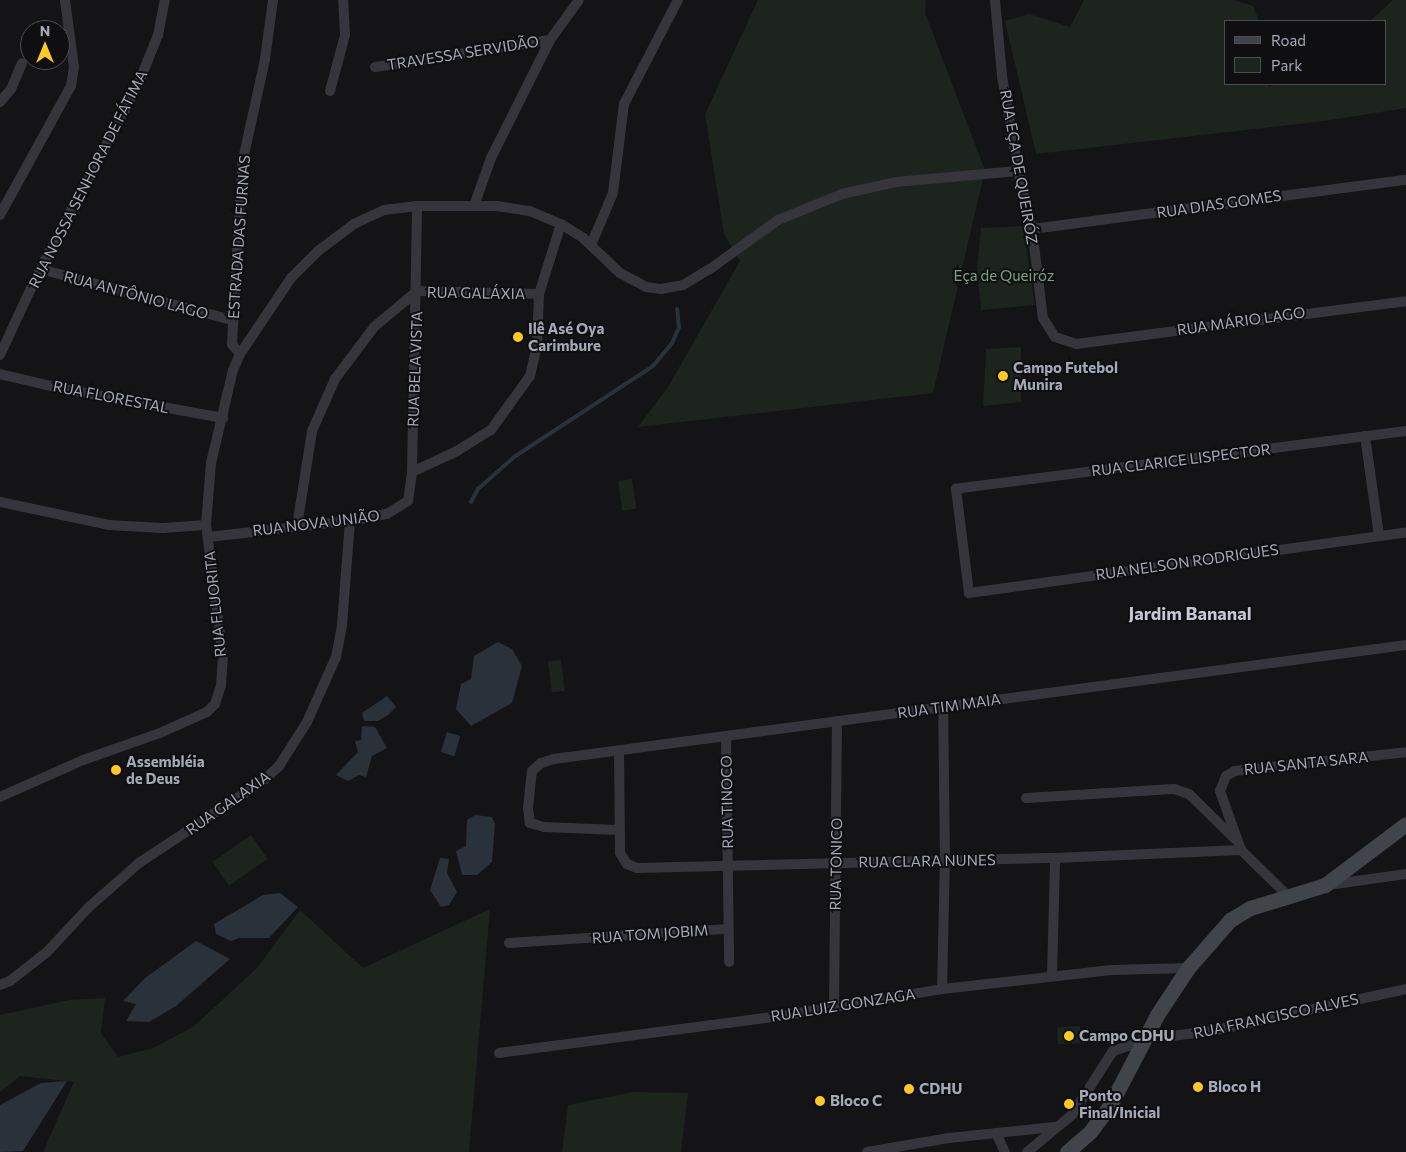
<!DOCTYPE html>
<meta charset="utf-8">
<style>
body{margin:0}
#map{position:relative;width:1406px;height:1152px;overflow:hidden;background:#141416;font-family:Commissioner,sans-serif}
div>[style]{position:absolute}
.green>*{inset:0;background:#1c241d;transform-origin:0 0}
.water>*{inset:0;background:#29313b;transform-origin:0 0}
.stream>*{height:4px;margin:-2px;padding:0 2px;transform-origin:2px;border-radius:2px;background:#29313b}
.street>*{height:10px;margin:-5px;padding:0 5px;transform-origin:5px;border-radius:5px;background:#35353b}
.secondary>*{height:15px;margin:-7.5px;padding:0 7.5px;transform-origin:7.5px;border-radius:7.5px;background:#42444b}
.dots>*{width:14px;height:14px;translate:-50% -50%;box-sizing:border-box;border:2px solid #0f0f11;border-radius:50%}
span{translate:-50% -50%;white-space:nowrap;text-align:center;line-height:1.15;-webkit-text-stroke:4px #0f0f11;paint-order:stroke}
.street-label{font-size:15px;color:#a5a9b7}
.park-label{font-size:15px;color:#7aa480}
.poi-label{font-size:15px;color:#a5a9b7;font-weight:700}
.left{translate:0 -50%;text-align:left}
.quarter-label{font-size:18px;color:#c6c8d3;font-weight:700}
.legend{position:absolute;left:1224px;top:20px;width:162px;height:65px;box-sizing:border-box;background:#0f0f11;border:1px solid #4b4d53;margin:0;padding:6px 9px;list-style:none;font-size:15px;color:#a5a9b7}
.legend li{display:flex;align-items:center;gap:10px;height:25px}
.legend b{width:25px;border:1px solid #4b4d53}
.north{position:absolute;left:20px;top:20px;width:50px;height:50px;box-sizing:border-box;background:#0f0f11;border:1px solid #4b4d53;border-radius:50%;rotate:0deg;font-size:14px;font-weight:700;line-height:20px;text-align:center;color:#a5a9b7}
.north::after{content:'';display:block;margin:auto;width:18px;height:22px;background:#ffc823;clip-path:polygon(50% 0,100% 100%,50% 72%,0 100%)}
</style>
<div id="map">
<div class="green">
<i style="clip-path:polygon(758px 0,926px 0,925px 13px,985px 170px,933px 393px,638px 427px,668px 387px,740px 261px,724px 234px,705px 114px)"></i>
<i style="clip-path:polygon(1084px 0,1233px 0,1253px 6px,1259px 21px,1225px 21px,1225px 84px,1268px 84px,1269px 87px,1273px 84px,1385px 84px,1385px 21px,1370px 21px,1393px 0,1406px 0,1406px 108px,1324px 121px,1036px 154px,1005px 21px,1029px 14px,1070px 27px)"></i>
<i style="clip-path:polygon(1023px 226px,1035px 305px,981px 310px,977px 268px,981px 228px)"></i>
<i style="clip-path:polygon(1021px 347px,1021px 402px,983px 406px,986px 349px)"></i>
<i style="left:632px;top:479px;width:30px;height:14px;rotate:82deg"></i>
<i style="left:561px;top:660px;width:31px;height:13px;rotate:83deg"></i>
<i style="left:251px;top:835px;width:29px;height:47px;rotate:55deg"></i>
<i style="clip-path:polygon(490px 909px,469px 1152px,43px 1152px,74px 1082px,20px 1076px,0 1092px,0 1015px,69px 1000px,105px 998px,101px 1033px,118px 1057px,153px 1048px,193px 1027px,257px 968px,300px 910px,363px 968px)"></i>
<i style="left:1080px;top:1026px;width:17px;height:23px;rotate:87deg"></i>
<i style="clip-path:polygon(633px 1092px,688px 1093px,681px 1152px,562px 1152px,568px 1105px)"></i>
</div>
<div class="water">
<i style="clip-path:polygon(498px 642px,512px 649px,522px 666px,512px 703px,471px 726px,456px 709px,461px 684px,471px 679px,474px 656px)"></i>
<i style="clip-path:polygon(387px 696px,396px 707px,388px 715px,378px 721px,364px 721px,362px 713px)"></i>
<i style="clip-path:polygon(362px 726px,375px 727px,387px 748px,372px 756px,366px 777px,359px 775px,348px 781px,336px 775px,358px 752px,355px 741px,361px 740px)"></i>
<i style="left:447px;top:732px;width:14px;height:21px;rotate:17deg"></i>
<i style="clip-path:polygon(475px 815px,492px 817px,495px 824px,492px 862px,477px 875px,462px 875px,456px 851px,466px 846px,467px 820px)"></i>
<i style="clip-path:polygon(440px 858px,449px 859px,447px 873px,457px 892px,449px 905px,441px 907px,430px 890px)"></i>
<i style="clip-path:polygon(280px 893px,298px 907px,269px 938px,239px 938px,231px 941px,216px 934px,214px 924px,263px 895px)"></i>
<i style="clip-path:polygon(196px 941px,230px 959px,176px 1006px,149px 1022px,126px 1021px,136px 1004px,123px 1001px,145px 978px)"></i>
<i style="clip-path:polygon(67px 1081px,23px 1151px,0 1152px,0 1105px,41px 1083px)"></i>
</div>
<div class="stream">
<i style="left:471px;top:502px;width:15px;rotate:-62deg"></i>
<i style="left:478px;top:489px;width:48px;rotate:-41.6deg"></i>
<i style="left:514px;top:457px;width:166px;rotate:-33.2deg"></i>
<i style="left:653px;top:366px;width:30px;rotate:-50deg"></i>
<i style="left:672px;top:343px;width:17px;rotate:-66deg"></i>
<i style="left:679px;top:327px;width:18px;rotate:-96deg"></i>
</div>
<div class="street">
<i style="left:995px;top:0;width:76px;rotate:84.7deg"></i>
<i style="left:1002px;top:76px;width:96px;rotate:80.4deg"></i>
<i style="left:1018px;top:171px;width:60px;rotate:76.4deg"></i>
<i style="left:1032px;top:229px;width:90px;rotate:83deg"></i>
<i style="left:1043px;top:318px;width:22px;rotate:58deg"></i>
<i style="left:1055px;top:337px;width:22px;rotate:18deg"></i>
<i style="left:1076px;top:344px;width:333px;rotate:-7.4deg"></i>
<i style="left:375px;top:67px;width:177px;rotate:-8.8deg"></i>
<i style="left:330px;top:91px;width:58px;rotate:-75deg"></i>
<i style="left:345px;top:35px;width:35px;rotate:-93deg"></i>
<i style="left:0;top:102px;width:17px;rotate:-50deg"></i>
<i style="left:11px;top:89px;width:28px;rotate:-67deg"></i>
<i style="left:474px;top:206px;width:51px;rotate:-70.5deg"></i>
<i style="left:491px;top:158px;width:132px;rotate:-63.4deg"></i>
<i style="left:550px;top:40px;width:49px;rotate:-54.1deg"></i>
<i style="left:0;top:215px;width:147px;rotate:-61.2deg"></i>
<i style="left:71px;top:86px;width:19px;rotate:-81deg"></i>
<i style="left:74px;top:67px;width:68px;rotate:-97.7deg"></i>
<i style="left:1032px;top:229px;width:377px;rotate:-7.5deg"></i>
<i style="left:591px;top:245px;width:56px;rotate:-67.1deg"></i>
<i style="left:613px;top:193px;width:90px;rotate:-83deg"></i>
<i style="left:624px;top:104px;width:117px;rotate:-62.6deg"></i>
<i style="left:40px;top:269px;width:199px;rotate:14.9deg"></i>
<i style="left:240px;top:354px;width:13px;rotate:-129deg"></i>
<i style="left:232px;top:344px;width:180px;rotate:-86.8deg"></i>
<i style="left:242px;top:164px;width:107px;rotate:-77.6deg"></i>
<i style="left:265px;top:59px;width:60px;rotate:-82.3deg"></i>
<i style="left:0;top:355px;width:95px;rotate:-65.1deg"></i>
<i style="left:40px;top:269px;width:206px;rotate:-61.9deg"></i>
<i style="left:137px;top:87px;width:56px;rotate:-68deg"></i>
<i style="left:158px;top:35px;width:36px;rotate:-79deg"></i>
<i style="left:0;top:374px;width:66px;rotate:13.2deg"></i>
<i style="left:64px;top:389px;width:162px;rotate:10.3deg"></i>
<i style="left:1406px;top:431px;width:454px;rotate:172.7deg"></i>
<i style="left:956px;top:489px;width:105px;rotate:82.9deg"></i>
<i style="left:969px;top:593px;width:441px;rotate:-7.9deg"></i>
<i style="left:1365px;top:436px;width:100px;rotate:82deg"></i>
<i style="left:412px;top:472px;width:50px;rotate:-25deg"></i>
<i style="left:457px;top:451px;width:40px;rotate:-32deg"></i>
<i style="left:491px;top:430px;width:67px;rotate:-54.2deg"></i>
<i style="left:530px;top:376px;width:31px;rotate:-77deg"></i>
<i style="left:537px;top:346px;width:52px;rotate:-87.8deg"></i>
<i style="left:539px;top:294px;width:73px;rotate:-72.6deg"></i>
<i style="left:0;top:502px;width:111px;rotate:11.9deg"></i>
<i style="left:109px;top:525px;width:54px;rotate:3.2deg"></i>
<i style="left:163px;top:528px;width:43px;rotate:-4deg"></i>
<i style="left:297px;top:526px;width:96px;rotate:-81deg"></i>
<i style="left:312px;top:431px;width:57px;rotate:-66.1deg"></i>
<i style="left:335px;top:379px;width:65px;rotate:-53.1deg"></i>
<i style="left:374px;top:327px;width:56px;rotate:-39.9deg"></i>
<i style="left:417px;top:291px;width:122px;rotate:1.4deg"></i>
<i style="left:208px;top:537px;width:143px;rotate:-6.4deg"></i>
<i style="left:350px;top:521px;width:38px;rotate:-11deg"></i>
<i style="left:387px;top:514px;width:25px;rotate:-32deg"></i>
<i style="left:408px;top:501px;width:29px;rotate:-82deg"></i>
<i style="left:412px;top:472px;width:266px;rotate:-88.9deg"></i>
<i style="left:726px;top:737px;width:225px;rotate:89.2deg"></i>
<i style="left:619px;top:751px;width:102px;rotate:89.4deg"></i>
<i style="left:620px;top:853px;width:13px;rotate:58deg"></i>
<i style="left:627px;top:864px;width:11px;rotate:22deg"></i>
<i style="left:637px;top:868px;width:418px;rotate:-1.4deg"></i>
<i style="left:1055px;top:858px;width:186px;rotate:-2.5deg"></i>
<i style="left:0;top:797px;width:91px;rotate:-24deg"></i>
<i style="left:83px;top:760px;width:82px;rotate:-19.3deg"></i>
<i style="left:160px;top:733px;width:51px;rotate:-24.1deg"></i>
<i style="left:207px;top:712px;width:11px;rotate:-45deg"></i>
<i style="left:215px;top:704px;width:20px;rotate:-72deg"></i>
<i style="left:221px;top:685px;width:28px;rotate:-86deg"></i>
<i style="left:223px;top:657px;width:133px;rotate:-97.3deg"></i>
<i style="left:206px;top:525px;width:62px;rotate:-85.4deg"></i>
<i style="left:211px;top:463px;width:96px;rotate:-76.7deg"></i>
<i style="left:233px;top:370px;width:17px;rotate:-66deg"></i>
<i style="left:240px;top:354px;width:92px;rotate:-56.1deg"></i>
<i style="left:291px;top:278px;width:38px;rotate:-45deg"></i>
<i style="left:318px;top:251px;width:45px;rotate:-36.9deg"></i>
<i style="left:354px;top:224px;width:33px;rotate:-25deg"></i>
<i style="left:384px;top:210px;width:33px;rotate:-7deg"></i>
<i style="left:417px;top:206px;width:80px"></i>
<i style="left:497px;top:206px;width:33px;rotate:9deg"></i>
<i style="left:530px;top:211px;width:34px;rotate:23deg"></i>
<i style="left:561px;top:224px;width:26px;rotate:32deg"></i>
<i style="left:583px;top:238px;width:51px;rotate:43.4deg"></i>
<i style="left:620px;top:273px;width:30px;rotate:28deg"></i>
<i style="left:646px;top:287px;width:15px;rotate:8deg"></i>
<i style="left:661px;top:289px;width:22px;rotate:-10deg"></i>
<i style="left:683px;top:285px;width:31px;rotate:-31deg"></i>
<i style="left:710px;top:269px;width:84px;rotate:-35.8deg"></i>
<i style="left:778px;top:220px;width:69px;rotate:-22.1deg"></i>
<i style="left:842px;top:194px;width:55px;rotate:-12.5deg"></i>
<i style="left:896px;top:182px;width:122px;rotate:-5.2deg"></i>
<i style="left:1026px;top:798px;width:148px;rotate:-3.5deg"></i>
<i style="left:1174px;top:789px;width:16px;rotate:18deg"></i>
<i style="left:1189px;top:794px;width:64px;rotate:44.4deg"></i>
<i style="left:619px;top:830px;width:75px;rotate:-177.7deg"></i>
<i style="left:544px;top:827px;width:15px;rotate:-164deg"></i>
<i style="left:530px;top:823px;width:15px;rotate:-98deg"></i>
<i style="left:528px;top:808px;width:37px;rotate:-84deg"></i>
<i style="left:532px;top:771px;width:12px;rotate:-42deg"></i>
<i style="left:541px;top:763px;width:14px;rotate:-17deg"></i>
<i style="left:554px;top:759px;width:860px;rotate:-7.62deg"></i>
<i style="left:1328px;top:885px;width:79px;rotate:-8deg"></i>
<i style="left:1287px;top:895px;width:64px;rotate:-135.6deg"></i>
<i style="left:1241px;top:850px;width:63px;rotate:-109.6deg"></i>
<i style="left:1220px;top:791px;width:16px;rotate:-68deg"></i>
<i style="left:1226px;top:776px;width:10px;rotate:-29deg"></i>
<i style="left:1235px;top:771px;width:172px;rotate:-6.3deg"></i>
<i style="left:509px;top:943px;width:219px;rotate:-3.7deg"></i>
<i style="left:1052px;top:976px;width:118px;rotate:-88.5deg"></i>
<i style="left:0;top:985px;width:11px;rotate:-22deg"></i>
<i style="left:10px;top:981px;width:47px;rotate:-38.1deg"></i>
<i style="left:47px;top:952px;width:62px;rotate:-47deg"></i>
<i style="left:89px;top:907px;width:67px;rotate:-41.3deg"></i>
<i style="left:139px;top:863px;width:149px;rotate:-33.5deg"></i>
<i style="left:263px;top:781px;width:22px;rotate:-43deg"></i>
<i style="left:279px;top:766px;width:52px;rotate:-57.5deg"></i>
<i style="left:307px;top:722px;width:71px;rotate:-66deg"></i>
<i style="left:336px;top:657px;width:33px;rotate:-79deg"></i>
<i style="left:342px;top:625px;width:104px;rotate:-85.6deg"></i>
<i style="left:942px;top:989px;width:128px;rotate:-88.7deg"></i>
<i style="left:945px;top:861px;width:154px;rotate:-90.7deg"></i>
<i style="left:834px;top:1007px;width:286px;rotate:-89.4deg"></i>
<i style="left:1146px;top:1035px;width:18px;rotate:6deg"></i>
<i style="left:1164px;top:1037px;width:48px;rotate:-7.1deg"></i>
<i style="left:1212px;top:1031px;width:198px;rotate:-12.2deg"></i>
<i style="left:499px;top:1053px;width:284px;rotate:-7.5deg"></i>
<i style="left:781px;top:1016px;width:163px;rotate:-9.5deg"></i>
<i style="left:942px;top:989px;width:170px;rotate:-6.4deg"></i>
<i style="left:1111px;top:970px;width:77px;rotate:-1.5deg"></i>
<i style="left:996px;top:1133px;width:21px;rotate:65deg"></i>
<i style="left:867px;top:1152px;width:83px;rotate:-9.7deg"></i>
<i style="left:949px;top:1138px;width:106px;rotate:-6deg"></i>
<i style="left:1027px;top:1152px;width:58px;rotate:-39.4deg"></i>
<i style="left:1072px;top:1115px;width:76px;rotate:-57.4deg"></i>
<i style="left:1113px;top:1051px;width:32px;rotate:-18deg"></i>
</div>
<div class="secondary">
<i style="left:1067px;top:1152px;width:30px;rotate:-41deg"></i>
<i style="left:1090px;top:1132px;width:31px;rotate:-53deg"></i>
<i style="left:1109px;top:1107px;width:104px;rotate:-62.4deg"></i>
<i style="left:1157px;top:1015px;width:56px;rotate:-56.6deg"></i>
<i style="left:1188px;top:968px;width:64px;rotate:-48.8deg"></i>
<i style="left:1230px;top:920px;width:23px;rotate:-31deg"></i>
<i style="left:1250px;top:908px;width:78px;rotate:-17deg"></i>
<i style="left:1325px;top:885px;width:101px;rotate:-37deg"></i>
</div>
<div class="dots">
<i style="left:518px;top:337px;background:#ffc823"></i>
<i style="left:1003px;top:376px;background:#ffc823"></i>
<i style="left:116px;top:770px;background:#ffc823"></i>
<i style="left:1069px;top:1036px;background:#ffc823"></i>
<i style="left:1198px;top:1087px;background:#ffc823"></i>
<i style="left:909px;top:1089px;background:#ffc823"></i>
<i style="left:820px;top:1101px;background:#ffc823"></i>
<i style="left:1069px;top:1104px;background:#ffc823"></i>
</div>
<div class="street-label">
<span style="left:463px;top:53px;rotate:-9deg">TRAVESSA SERVIDÃO</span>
<span style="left:1019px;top:167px;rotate:80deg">RUA EÇA DE QUEIRÓZ</span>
<span style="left:88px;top:179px;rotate:-63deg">RUA NOSSA SENHORA DE FÁTIMA</span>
<span style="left:1219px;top:204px;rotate:-8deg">RUA DIAS GOMES</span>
<span style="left:239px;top:237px;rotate:-86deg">ESTRADA DAS FURNAS</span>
<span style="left:476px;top:293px;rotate:1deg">RUA GALÁXIA</span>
<span style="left:136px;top:295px;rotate:15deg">RUA ANTÔNIO LAGO</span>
<span style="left:1241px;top:321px;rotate:-8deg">RUA MÁRIO LAGO</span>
<span style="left:415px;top:369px;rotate:-88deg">RUA BELA VISTA</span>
<span style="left:111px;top:397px;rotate:11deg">RUA FLORESTAL</span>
<span style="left:1181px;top:460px;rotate:-7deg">RUA CLARICE LISPECTOR</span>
<span style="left:316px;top:523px;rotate:-7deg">RUA NOVA UNIÃO</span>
<span style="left:1187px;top:562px;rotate:-8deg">RUA NELSON RODRIGUES</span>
<span style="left:215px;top:604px;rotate:-96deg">RUA FLUORITA</span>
<span style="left:949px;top:706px;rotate:-8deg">RUA TIM MAIA</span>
<span style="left:1306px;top:763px;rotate:-6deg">RUA SANTA SARA</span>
<span style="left:727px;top:802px;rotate:-91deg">RUA TINOCO</span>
<span style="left:228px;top:803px;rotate:-35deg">RUA GALAXIA</span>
<span style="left:927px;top:861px;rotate:-1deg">RUA CLARA NUNES</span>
<span style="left:836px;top:864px;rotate:-89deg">RUA TONICO</span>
<span style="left:650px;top:934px;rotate:-4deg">RUA TOM JOBIM</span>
<span style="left:843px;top:1005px;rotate:-9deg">RUA LUIZ GONZAGA</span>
<span style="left:1276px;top:1016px;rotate:-12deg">RUA FRANCISCO ALVES</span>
</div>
<div class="park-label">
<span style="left:1004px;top:276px">Eça de Queiróz</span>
</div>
<div class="poi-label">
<span class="left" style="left:528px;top:337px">Ilê Asé Oya<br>Carimbure</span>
<span class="left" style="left:1013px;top:376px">Campo Futebol<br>Munira</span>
<span class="left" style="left:126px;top:770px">Assembléia<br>de Deus</span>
<span class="left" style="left:1079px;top:1036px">Campo CDHU</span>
<span class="left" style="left:1208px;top:1087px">Bloco H</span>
<span class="left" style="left:919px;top:1089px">CDHU</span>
<span class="left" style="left:1079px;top:1104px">Ponto<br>Final/Inicial</span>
<span class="left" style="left:830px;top:1101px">Bloco C</span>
</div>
<div class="quarter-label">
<span style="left:1190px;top:613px">Jardim Bananal</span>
</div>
<ul class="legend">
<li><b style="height:6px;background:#42444b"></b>Road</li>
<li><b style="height:14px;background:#1c241d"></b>Park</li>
</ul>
<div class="north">N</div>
</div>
